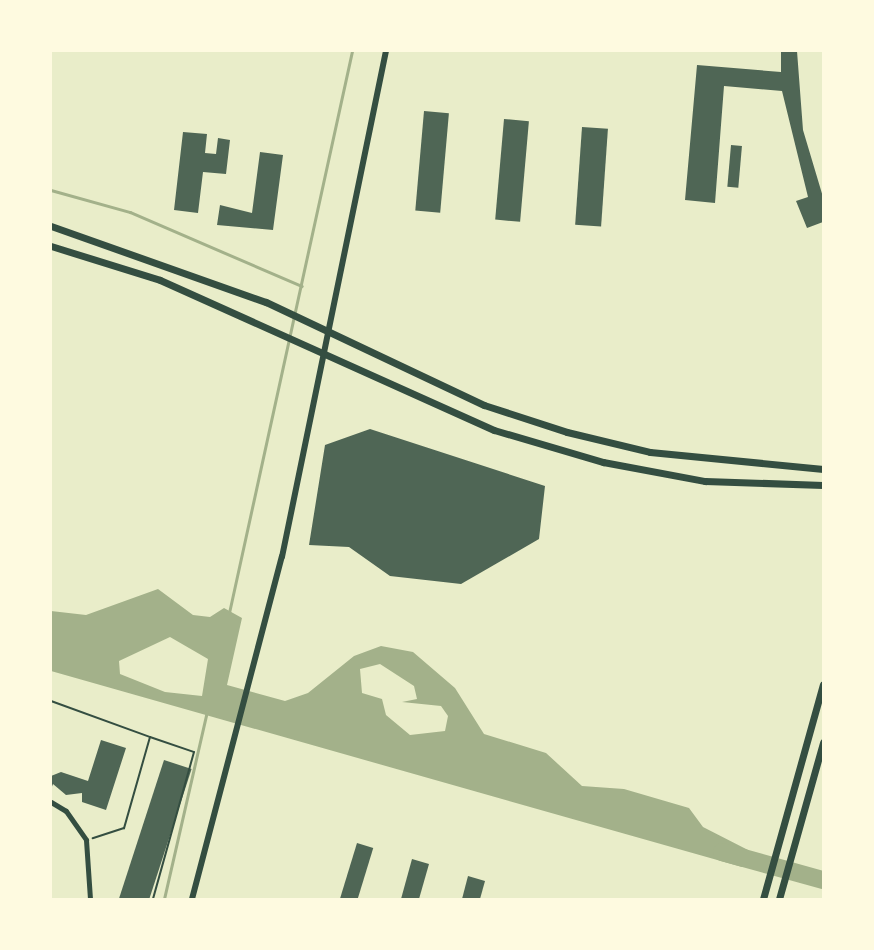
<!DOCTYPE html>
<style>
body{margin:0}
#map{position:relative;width:874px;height:950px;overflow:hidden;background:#e9edc9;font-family:"PT Sans Narrow",sans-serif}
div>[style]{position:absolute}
.water>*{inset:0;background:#a3b18a}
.stream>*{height:2.5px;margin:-1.25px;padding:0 1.25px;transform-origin:1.25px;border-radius:1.25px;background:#a3b18a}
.river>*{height:18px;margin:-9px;padding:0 9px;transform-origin:9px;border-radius:9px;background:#a3b18a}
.building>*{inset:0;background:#4f6655;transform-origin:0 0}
.path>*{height:2px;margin:-1px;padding:0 1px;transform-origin:1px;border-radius:1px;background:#344e41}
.minor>*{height:5px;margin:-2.5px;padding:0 2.5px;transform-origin:2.5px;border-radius:2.5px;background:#344e41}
.tertiary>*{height:6px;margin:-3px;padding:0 3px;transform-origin:3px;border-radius:3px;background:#344e41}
.secondary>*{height:7px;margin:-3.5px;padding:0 3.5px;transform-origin:3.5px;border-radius:3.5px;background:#344e41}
span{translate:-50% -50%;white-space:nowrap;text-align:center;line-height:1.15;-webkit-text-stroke:6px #fefae0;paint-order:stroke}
.frame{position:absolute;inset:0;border:52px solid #fefae0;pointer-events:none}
</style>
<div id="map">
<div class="water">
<i style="clip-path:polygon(evenodd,158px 589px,193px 615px,210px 617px,224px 608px,242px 618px,227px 685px,285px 701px,308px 693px,354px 656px,381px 646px,413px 652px,455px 688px,484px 734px,546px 753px,582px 786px,624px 789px,689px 808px,703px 827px,748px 850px,742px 867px,51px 671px,51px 611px,86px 615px,158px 589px,170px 637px,208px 659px,202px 696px,165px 692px,120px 674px,119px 661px,170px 637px,158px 589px,380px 664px,414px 686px,417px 699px,402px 702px,441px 706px,448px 716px,445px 731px,410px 735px,386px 715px,382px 699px,362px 693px,360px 669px,380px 664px)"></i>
</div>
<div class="stream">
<i style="left:51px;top:190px;width:82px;rotate:15.6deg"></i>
<i style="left:130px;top:212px;width:187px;rotate:23.3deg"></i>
<i style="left:229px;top:613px;width:575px;rotate:-77.65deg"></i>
<i style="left:164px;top:899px;width:192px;rotate:-77.1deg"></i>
</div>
<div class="river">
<i style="left:722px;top:852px;width:105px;rotate:15.5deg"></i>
</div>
<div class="building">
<i style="clip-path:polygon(781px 51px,797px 51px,803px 130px,823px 197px,823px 222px,807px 228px,796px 201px,808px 197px,782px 91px,724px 86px,715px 203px,685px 200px,697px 65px,781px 72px)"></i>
<i style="left:424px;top:111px;width:25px;height:100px;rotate:5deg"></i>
<i style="left:504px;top:119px;width:25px;height:101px;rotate:5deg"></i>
<i style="left:582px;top:127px;width:26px;height:98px;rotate:4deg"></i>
<i style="clip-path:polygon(183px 132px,207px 134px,205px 153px,216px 154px,218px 138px,230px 140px,226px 174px,203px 172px,198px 213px,174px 210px)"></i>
<i style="left:731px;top:145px;width:11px;height:42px;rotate:5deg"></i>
<i style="clip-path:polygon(260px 152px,283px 155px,273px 230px,217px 225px,220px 205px,252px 213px)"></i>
<i style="clip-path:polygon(370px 429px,545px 486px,539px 539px,461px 584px,390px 576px,349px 547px,309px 545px,325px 445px)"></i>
<i style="clip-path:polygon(101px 740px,126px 748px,106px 810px,82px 802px,82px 793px,66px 795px,53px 784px,51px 789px,51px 776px,61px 772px,88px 781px)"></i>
<i style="left:164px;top:760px;width:29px;height:145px;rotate:18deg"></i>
<i style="left:357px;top:843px;width:17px;height:58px;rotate:17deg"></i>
<i style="clip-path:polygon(412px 859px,429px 864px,419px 899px,401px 899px)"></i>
<i style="clip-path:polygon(468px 876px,485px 881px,480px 899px,462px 899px)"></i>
</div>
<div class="path">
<i style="left:51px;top:701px;width:105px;rotate:20deg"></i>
<i style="left:150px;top:737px;width:95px;rotate:105.9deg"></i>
<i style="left:124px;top:828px;width:33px;rotate:162deg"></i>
<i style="left:150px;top:737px;width:46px;rotate:18.8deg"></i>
<i style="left:194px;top:752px;width:153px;rotate:105.6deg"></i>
</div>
<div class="minor">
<i style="left:51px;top:802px;width:17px;rotate:31deg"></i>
<i style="left:66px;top:811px;width:35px;rotate:55deg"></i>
<i style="left:86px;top:840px;width:59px;rotate:86.1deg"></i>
</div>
<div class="tertiary">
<i style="left:192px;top:899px;width:354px;rotate:-75.3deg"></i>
<i style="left:282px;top:557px;width:517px;rotate:-78.39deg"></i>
</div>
<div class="secondary">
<i style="left:51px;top:226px;width:228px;rotate:19.5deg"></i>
<i style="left:266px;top:302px;width:241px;rotate:25.3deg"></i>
<i style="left:484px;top:405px;width:87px;rotate:18deg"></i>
<i style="left:567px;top:432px;width:85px;rotate:13.5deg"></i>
<i style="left:650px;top:452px;width:174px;rotate:5.6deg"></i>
<i style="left:51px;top:246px;width:114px;rotate:17.3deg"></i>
<i style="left:160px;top:280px;width:366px;rotate:24.2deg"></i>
<i style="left:494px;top:430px;width:114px;rotate:16.4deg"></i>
<i style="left:603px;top:462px;width:104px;rotate:10.6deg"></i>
<i style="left:705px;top:481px;width:118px;rotate:1.9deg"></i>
<i style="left:763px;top:899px;width:223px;rotate:-74.4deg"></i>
<i style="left:779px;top:899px;width:163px;rotate:-74.3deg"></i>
</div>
<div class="frame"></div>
</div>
